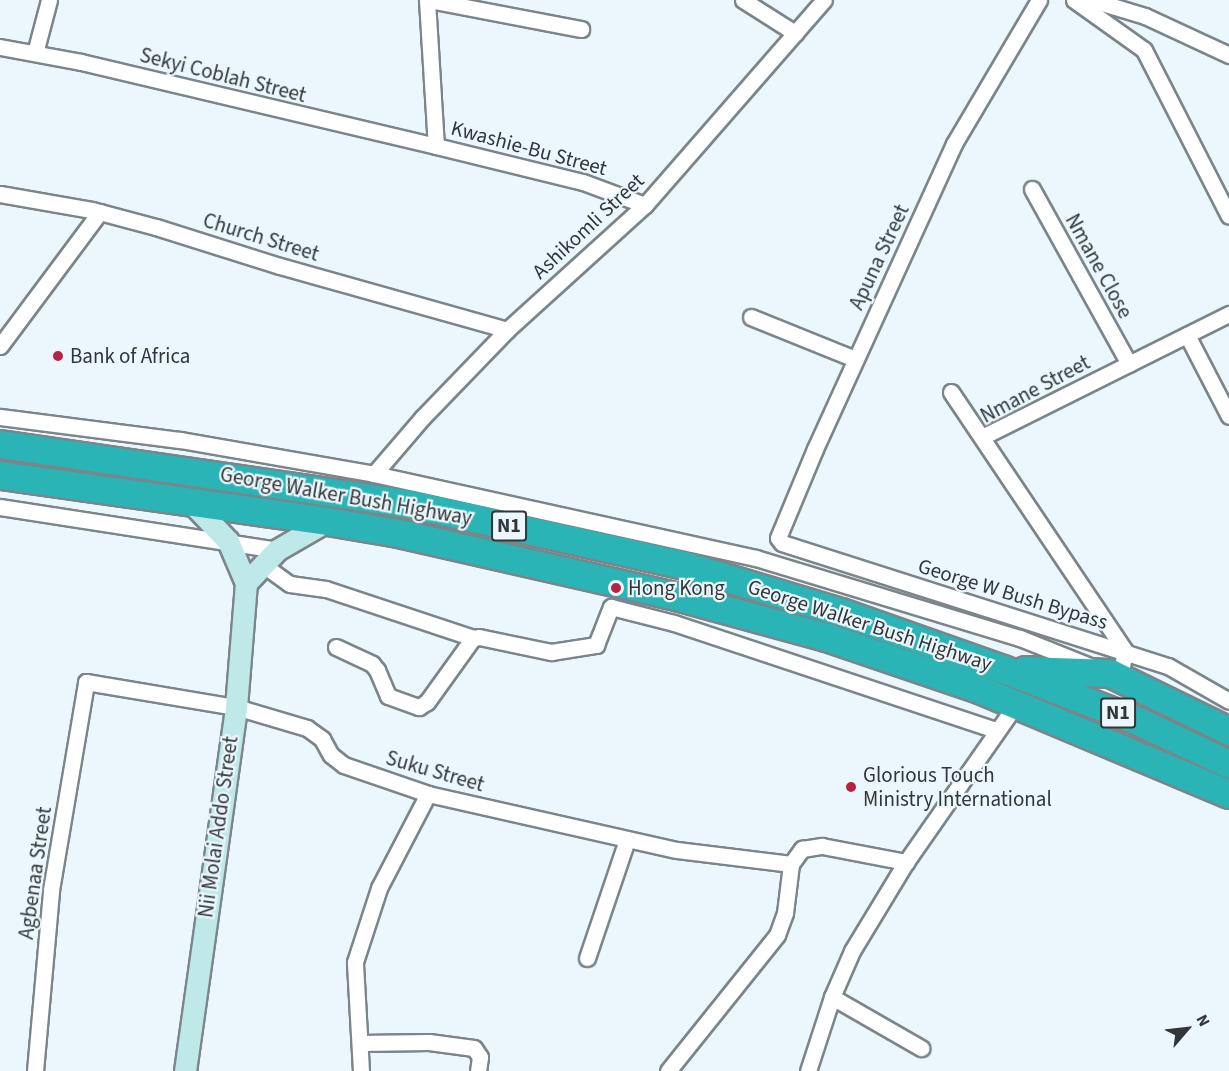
<!DOCTYPE html>
<style>
body{margin:0}
#map{position:relative;width:1229px;height:1071px;overflow:hidden;background:#ebf7fc;font-family:"Source Sans 3",sans-serif}
div>[style]{position:absolute}
.roads{filter:drop-shadow(2px 0 #7b858a) drop-shadow(-2px 0 #7b858a) drop-shadow(0 2px #7b858a) drop-shadow(0 -2px #7b858a)}
.street>*{height:15px;margin:-7.5px;padding:0 7.5px;transform-origin:7.5px;border-radius:7.5px;background:#fff}
.secondary>*{height:21px;margin:-10.5px;padding:0 10.5px;transform-origin:10.5px;border-radius:10.5px;background:#bfe8e9}
.highway>*{height:27px;margin:-13.5px;padding:0 13.5px;transform-origin:13.5px;border-radius:13.5px;background:#2bb4b6}
.dots>*{width:16px;height:16px;translate:-50% -50%;box-sizing:border-box;border:3px solid #ebf7fc;border-radius:50%}
span{translate:-50% -50%;white-space:nowrap;text-align:center;line-height:1.15;-webkit-text-stroke:4.5px #ebf7fc;paint-order:stroke}
.shield-label span{padding:2px 4px;background:#ebf7fc;border:2px solid;border-radius:4px;-webkit-text-stroke-width:0}
.shield-label{font-size:20px;color:#323638;font-weight:700}
.street-label{font-size:21px;color:#323638}
.poi-label{font-size:21px;color:#323638}
.left{translate:0 -50%;text-align:left}
.north{position:absolute;left:1157px;top:999px;width:60px;height:60px;-webkit-text-stroke:4px #ebf7fc;paint-order:stroke;rotate:62deg;font-size:16px;font-weight:700;line-height:24px;text-align:center;color:#323638}
.north::after{content:'';display:block;margin:auto;width:21px;height:27px;background:#323638;clip-path:polygon(50% 0,100% 100%,50% 72%,0 100%)}
</style>
<div id="map">
<div class="roads">
<div class="street">
<i style="left:427px;top:0;width:146px;rotate:86.5deg"></i>
<i style="left:429px;top:0;width:155px;rotate:10.8deg"></i>
<i style="left:743px;top:0;width:62px;rotate:32.4deg"></i>
<i style="left:1039px;top:0;width:167px;rotate:120.6deg"></i>
<i style="left:954px;top:144px;width:335px;rotate:114.5deg"></i>
<i style="left:815px;top:449px;width:96px;rotate:112.6deg"></i>
<i style="left:778px;top:538px;width:6px;rotate:51deg"></i>
<i style="left:782px;top:543px;width:405px;rotate:17.7deg"></i>
<i style="left:1168px;top:666px;width:70px;rotate:29.8deg"></i>
<i style="left:1074px;top:0;width:86px;rotate:35.5deg"></i>
<i style="left:1144px;top:50px;width:186px;rotate:62.9deg"></i>
<i style="left:1092px;top:0;width:55px;rotate:16.8deg"></i>
<i style="left:1145px;top:16px;width:93px;rotate:24.9deg"></i>
<i style="left:0;top:47px;width:82px;rotate:10.5deg"></i>
<i style="left:81px;top:62px;width:365px;rotate:13.3deg"></i>
<i style="left:436px;top:146px;width:151px;rotate:13.8deg"></i>
<i style="left:583px;top:182px;width:66px;rotate:20.4deg"></i>
<i style="left:35px;top:53px;width:55px;rotate:-75.2deg"></i>
<i style="left:1032px;top:189px;width:200px;rotate:61deg"></i>
<i style="left:0;top:194px;width:93px;rotate:9.9deg"></i>
<i style="left:92px;top:210px;width:66px;rotate:14.9deg"></i>
<i style="left:156px;top:227px;width:130px;rotate:17.5deg"></i>
<i style="left:280px;top:266px;width:236px;rotate:15.7deg"></i>
<i style="left:751px;top:317px;width:112px;rotate:22deg"></i>
<i style="left:1187px;top:335px;width:91px;rotate:62.6deg"></i>
<i style="left:0;top:346px;width:167px;rotate:-53.3deg"></i>
<i style="left:951px;top:392px;width:312px;rotate:56.1deg"></i>
<i style="left:1125px;top:651px;width:26px;rotate:101deg"></i>
<i style="left:0;top:417px;width:181px;rotate:7.3deg"></i>
<i style="left:180px;top:440px;width:197px;rotate:9.9deg"></i>
<i style="left:374px;top:474px;width:391px;rotate:12.4deg"></i>
<i style="left:756px;top:558px;width:276px;rotate:16.9deg"></i>
<i style="left:1020px;top:638px;width:75px;rotate:21.8deg"></i>
<i style="left:982px;top:437px;width:276px;rotate:-26.5deg"></i>
<i style="left:374px;top:474px;width:74px;rotate:-49.4deg"></i>
<i style="left:422px;top:418px;width:122px;rotate:-46deg"></i>
<i style="left:507px;top:330px;width:186px;rotate:-42.2deg"></i>
<i style="left:645px;top:205px;width:272px;rotate:-48.9deg"></i>
<i style="left:0;top:507px;width:280px;rotate:8.8deg"></i>
<i style="left:262px;top:564px;width:34px;rotate:36deg"></i>
<i style="left:290px;top:584px;width:36px;rotate:8deg"></i>
<i style="left:326px;top:589px;width:155px;rotate:18.4deg"></i>
<i style="left:473px;top:638px;width:6px;rotate:-9deg"></i>
<i style="left:479px;top:637px;width:74px;rotate:11.8deg"></i>
<i style="left:551px;top:652px;width:46px;rotate:-8.8deg"></i>
<i style="left:596px;top:645px;width:41px;rotate:-68.5deg"></i>
<i style="left:611px;top:607px;width:65px;rotate:14.3deg"></i>
<i style="left:674px;top:623px;width:339px;rotate:18.4deg"></i>
<i style="left:336px;top:647px;width:40px;rotate:25deg"></i>
<i style="left:372px;top:664px;width:8px;rotate:50deg"></i>
<i style="left:377px;top:670px;width:28px;rotate:67deg"></i>
<i style="left:388px;top:696px;width:33px;rotate:20deg"></i>
<i style="left:419px;top:707px;width:9px;rotate:-32deg"></i>
<i style="left:427px;top:702px;width:79px;rotate:-54.3deg"></i>
<i style="left:587px;top:958px;width:125px;rotate:-71.3deg"></i>
<i style="left:832px;top:997px;width:103px;rotate:29.8deg"></i>
<i style="left:360px;top:1043px;width:69px;rotate:-0.8deg"></i>
<i style="left:429px;top:1042px;width:45px;rotate:7.6deg"></i>
<i style="left:474px;top:1048px;width:11px;rotate:56deg"></i>
<i style="left:480px;top:1057px;width:14px;rotate:98deg"></i>
<i style="left:35px;top:1071px;width:182px;rotate:-84.9deg"></i>
<i style="left:51px;top:890px;width:211px;rotate:-80.4deg"></i>
<i style="left:86px;top:682px;width:152px;rotate:9.5deg"></i>
<i style="left:236px;top:707px;width:74px;rotate:16.5deg"></i>
<i style="left:307px;top:728px;width:19px;rotate:36deg"></i>
<i style="left:322px;top:739px;width:18px;rotate:61deg"></i>
<i style="left:331px;top:755px;width:16px;rotate:38deg"></i>
<i style="left:344px;top:765px;width:89px;rotate:19deg"></i>
<i style="left:428px;top:794px;width:255px;rotate:12.7deg"></i>
<i style="left:677px;top:850px;width:115px;rotate:7deg"></i>
<i style="left:361px;top:1071px;width:109px;rotate:-93.2deg"></i>
<i style="left:355px;top:962px;width:78px;rotate:-72deg"></i>
<i style="left:379px;top:888px;width:106px;rotate:-62.5deg"></i>
<i style="left:668px;top:1071px;width:174px;rotate:-51.3deg"></i>
<i style="left:777px;top:935px;width:23px;rotate:-70deg"></i>
<i style="left:785px;top:913px;width:49px;rotate:-83deg"></i>
<i style="left:791px;top:864px;width:19px;rotate:-54deg"></i>
<i style="left:802px;top:849px;width:20px;rotate:-9deg"></i>
<i style="left:822px;top:846px;width:86px;rotate:10.8deg"></i>
<i style="left:808px;top:1071px;width:78px;rotate:-72deg"></i>
<i style="left:832px;top:997px;width:50px;rotate:-66.5deg"></i>
<i style="left:852px;top:951px;width:104px;rotate:-58.8deg"></i>
<i style="left:906px;top:862px;width:194px;rotate:-55.1deg"></i>
</div>
<div class="secondary">
<i style="left:246px;top:583px;width:45px;rotate:-46.8deg"></i>
<i style="left:277px;top:550px;width:58px;rotate:-30.1deg"></i>
<i style="left:185px;top:1071px;width:368px;rotate:-82deg"></i>
<i style="left:236px;top:707px;width:124px;rotate:-85.4deg"></i>
<i style="left:246px;top:583px;width:46px;rotate:-113.2deg"></i>
<i style="left:228px;top:541px;width:52px;rotate:-133.5deg"></i>
</div>
<div class="highway">
<i style="left:0;top:444px;width:415px;rotate:8.3deg"></i>
<i style="left:411px;top:504px;width:280px;rotate:12.6deg"></i>
<i style="left:684px;top:565px;width:164px;rotate:16.7deg"></i>
<i style="left:841px;top:612px;width:172px;rotate:19.4deg"></i>
<i style="left:1003px;top:669px;width:147px;rotate:21.1deg"></i>
<i style="left:1140px;top:722px;width:98px;rotate:25.3deg"></i>
<i style="left:0;top:475px;width:330px;rotate:8deg"></i>
<i style="left:327px;top:521px;width:72px;rotate:9.6deg"></i>
<i style="left:398px;top:533px;width:288px;rotate:12.8deg"></i>
<i style="left:679px;top:597px;width:152px;rotate:15.2deg"></i>
<i style="left:826px;top:637px;width:162px;rotate:18.8deg"></i>
<i style="left:979px;top:689px;width:271px;rotate:22.8deg"></i>
<i style="left:1025px;top:670px;width:85px;rotate:2deg"></i>
<i style="left:1110px;top:673px;width:132px;rotate:26deg"></i>
</div>
</div>
<div class="dots">
<i style="left:58px;top:356px;background:#b62442"></i>
<i style="left:616px;top:588px;background:#b62442"></i>
<i style="left:851px;top:787px;background:#b62442"></i>
</div>
<div class="shield-label">
<span style="left:509px;top:526px">N1</span>
<span style="left:1118px;top:713px">N1</span>
</div>
<div class="street-label">
<span style="left:223px;top:75px;rotate:14deg">Sekyi Coblah Street</span>
<span style="left:529px;top:148px;rotate:15deg">Kwashie-Bu Street</span>
<span style="left:588px;top:226px;rotate:-43deg">Ashikomli Street</span>
<span style="left:261px;top:237px;rotate:17deg">Church Street</span>
<span style="left:879px;top:257px;rotate:-65deg">Apuna Street</span>
<span style="left:1099px;top:266px;rotate:61deg">Nmane Close</span>
<span style="left:1035px;top:389px;rotate:-28deg">Nmane Street</span>
<span style="left:346px;top:496px;rotate:10deg">George Walker Bush Highway</span>
<span style="left:1013px;top:594px;rotate:17deg">George W Bush Bypass</span>
<span style="left:870px;top:625px;rotate:18deg">George Walker Bush Highway</span>
<span style="left:435px;top:771px;rotate:16deg">Suku Street</span>
<span style="left:218px;top:827px;rotate:-82deg">Nii Molai Addo Street</span>
<span style="left:35px;top:873px;rotate:-82deg">Agbenaa Street</span>
</div>
<div class="poi-label">
<span class="left" style="left:70px;top:356px">Bank of Africa</span>
<span class="left" style="left:628px;top:588px">Hong Kong</span>
<span class="left" style="left:863px;top:787px">Glorious Touch<br>Ministry International</span>
</div>
<div class="north">N</div>
</div>
